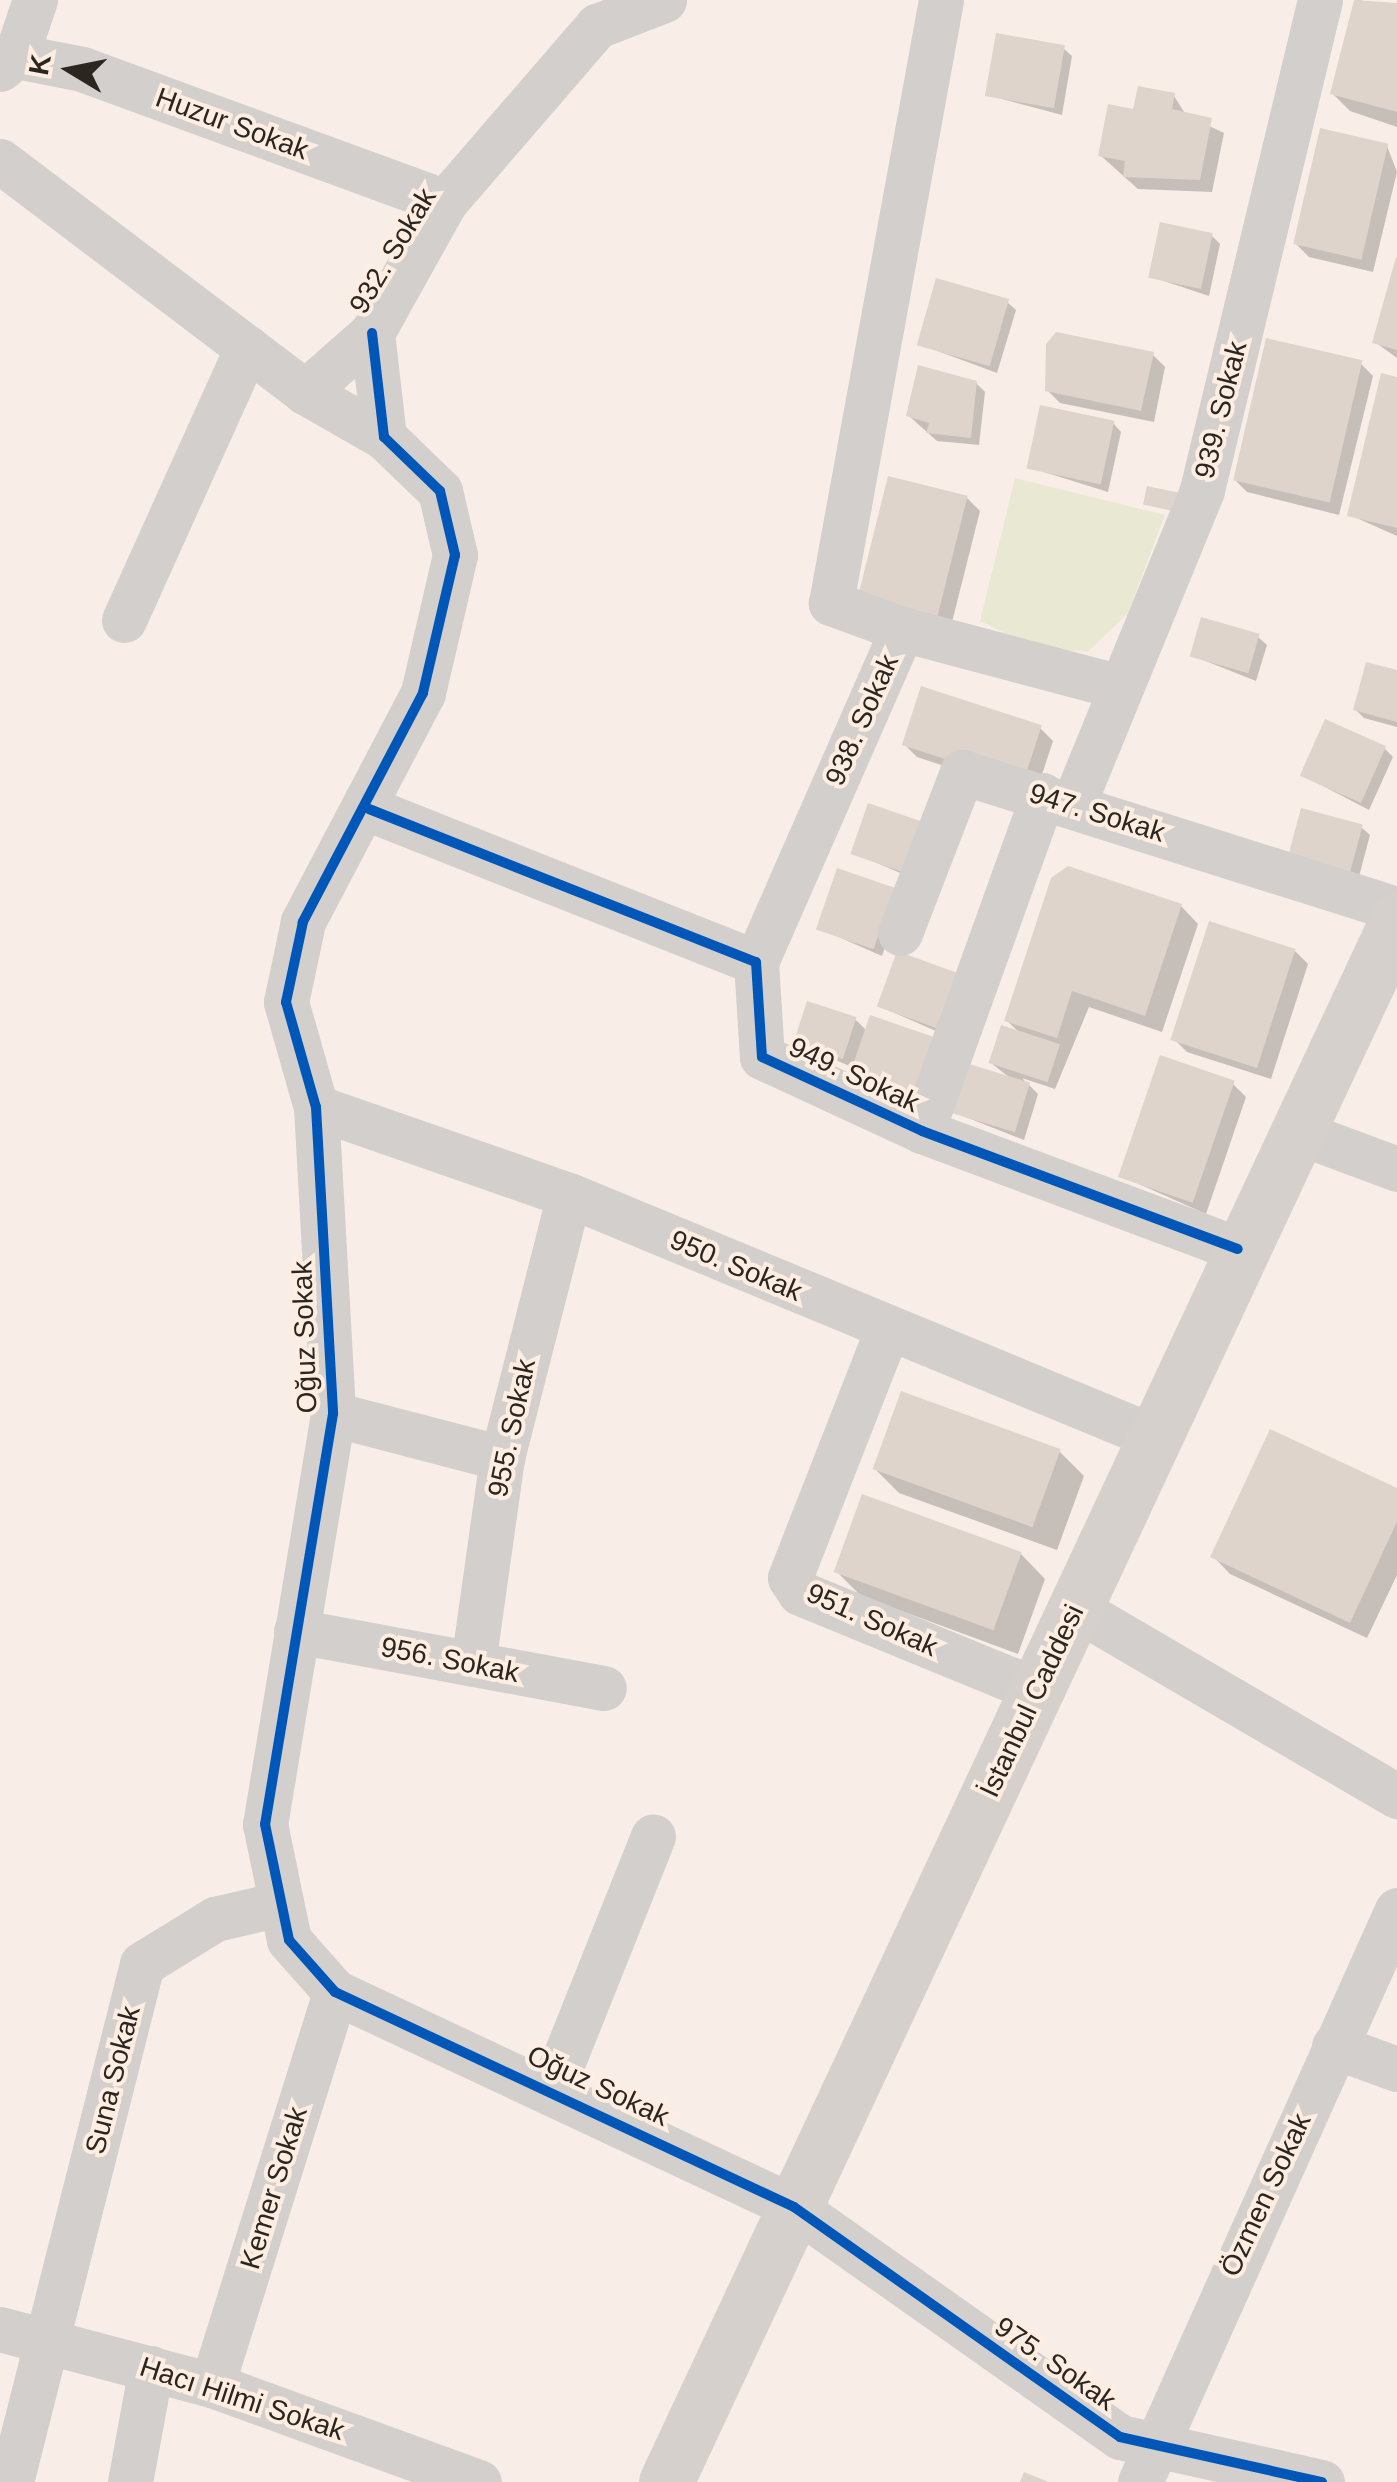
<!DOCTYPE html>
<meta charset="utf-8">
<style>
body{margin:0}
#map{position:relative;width:1397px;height:2482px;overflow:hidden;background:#f8eee7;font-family:Arial,sans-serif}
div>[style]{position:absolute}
.green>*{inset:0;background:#e9e9d3}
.shadow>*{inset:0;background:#0003}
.building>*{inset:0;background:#dfd4cb;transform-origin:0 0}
.minor>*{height:45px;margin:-22.5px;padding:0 22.5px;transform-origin:22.5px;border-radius:22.5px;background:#d3cfcd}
.major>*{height:55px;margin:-27.5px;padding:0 27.5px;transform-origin:27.5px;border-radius:27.5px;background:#d6d0cc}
.cycleway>*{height:10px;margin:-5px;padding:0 5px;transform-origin:5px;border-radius:5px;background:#0057b8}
span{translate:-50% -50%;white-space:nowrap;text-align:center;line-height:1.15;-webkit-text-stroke:8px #feede1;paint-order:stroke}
.street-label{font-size:28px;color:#2c2621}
.north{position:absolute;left:20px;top:20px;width:100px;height:100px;-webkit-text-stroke:8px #feede1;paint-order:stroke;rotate:280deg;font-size:28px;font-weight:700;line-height:40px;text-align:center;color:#2c2621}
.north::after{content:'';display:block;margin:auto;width:35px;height:45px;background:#2c2621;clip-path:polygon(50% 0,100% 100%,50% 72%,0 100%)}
</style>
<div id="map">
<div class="green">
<i style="clip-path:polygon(1015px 478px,1165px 515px,1128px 613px,1088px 652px,1033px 647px,980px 621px)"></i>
</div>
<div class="shadow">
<i style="clip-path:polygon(1357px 0,1397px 6px,1397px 127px,1350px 111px,1333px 94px)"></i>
<i style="clip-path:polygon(1063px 48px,1072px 56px,1062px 115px,987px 95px)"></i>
<i style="clip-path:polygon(1174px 96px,1186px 115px,1224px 133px,1212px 192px,1138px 189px,1100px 155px,1135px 112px)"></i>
<i style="clip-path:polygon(1387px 146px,1397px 172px,1373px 272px,1309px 257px,1296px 244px)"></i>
<i style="clip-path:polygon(1211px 235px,1220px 244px,1209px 296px,1152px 277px)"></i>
<i style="clip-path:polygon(1397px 263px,1397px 358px,1375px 342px)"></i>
<i style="clip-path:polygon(1007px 302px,1016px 310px,997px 373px,919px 344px)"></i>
<i style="clip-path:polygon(1152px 354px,1165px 367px,1154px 422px,1060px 403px,1047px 390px)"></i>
<i style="clip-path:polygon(1360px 363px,1373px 376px,1339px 515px,1247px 492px,1234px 479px)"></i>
<i style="clip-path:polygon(1397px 380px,1397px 536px,1350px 515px)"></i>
<i style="clip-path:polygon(976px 383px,985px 392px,979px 445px,937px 441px,909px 416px)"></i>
<i style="clip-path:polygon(1113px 423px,1121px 432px,1108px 492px,1028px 467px)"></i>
<i style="clip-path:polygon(967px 498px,980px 511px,950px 630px,873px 611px)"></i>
<i style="clip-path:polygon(1258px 637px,1267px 645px,1256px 681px,1193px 656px)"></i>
<i style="clip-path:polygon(1397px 672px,1397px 727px,1364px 718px,1356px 710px)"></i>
<i style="clip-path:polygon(1040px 728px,1053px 741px,1035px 796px,917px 757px,904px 744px)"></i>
<i style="clip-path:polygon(1384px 748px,1393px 757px,1369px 810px,1302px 775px)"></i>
<i style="clip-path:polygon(870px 806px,921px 882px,854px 853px)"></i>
<i style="clip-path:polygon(1361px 827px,1370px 835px,1356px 888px,1296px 871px)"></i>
<i style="clip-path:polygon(902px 899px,882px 956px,818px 928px)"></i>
<i style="clip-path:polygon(1181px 906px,1198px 924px,1162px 1032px,1089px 1007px,1055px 1089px,1022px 1078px,1038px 1094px,1024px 1140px,953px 1112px,1014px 1081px,991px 1063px,1021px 1034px,1006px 1020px)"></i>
<i style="clip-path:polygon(1295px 951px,1308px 964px,1271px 1079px,1187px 1052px,1174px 1039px)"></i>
<i style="clip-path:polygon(899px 955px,945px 1035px,881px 1007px)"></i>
<i style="clip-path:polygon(855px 1019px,867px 1031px,922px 1107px,859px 1086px,854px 1068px,796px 1043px)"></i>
<i style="clip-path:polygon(1233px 1084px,1246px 1097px,1206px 1214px,1121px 1176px)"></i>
<i style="clip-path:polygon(1059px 1451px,1084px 1476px,1057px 1550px,899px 1493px,875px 1469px)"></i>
<i style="clip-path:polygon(1397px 1491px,1397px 1575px,1367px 1638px,1230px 1574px,1213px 1556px)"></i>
<i style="clip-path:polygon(1021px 1554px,1045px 1579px,1018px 1654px,861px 1596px,837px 1572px)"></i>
</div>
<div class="building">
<i style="clip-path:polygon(1354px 0,1397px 3px,1397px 112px,1330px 94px)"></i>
<i style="left:996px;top:33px;width:70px;height:64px;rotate:10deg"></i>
<i style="clip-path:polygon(1138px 86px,1175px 93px,1172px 109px,1212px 118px,1200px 180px,1123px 177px,1125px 161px,1098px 156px,1108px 104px,1133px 109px)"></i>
<i style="left:1320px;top:128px;width:70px;height:119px;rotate:13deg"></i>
<i style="left:1160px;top:222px;width:54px;height:57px;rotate:12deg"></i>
<i style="clip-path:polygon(1396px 257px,1397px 258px,1397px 350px,1372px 343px)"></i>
<i style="left:936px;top:278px;width:76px;height:70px;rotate:16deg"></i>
<i style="clip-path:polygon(1056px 332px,1154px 352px,1141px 411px,1045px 391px,1046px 344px)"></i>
<i style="left:1266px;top:338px;width:99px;height:146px;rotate:13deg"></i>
<i style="clip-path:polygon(918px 365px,977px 381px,971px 438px,926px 433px,929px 423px,906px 416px)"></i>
<i style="clip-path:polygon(1381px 373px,1397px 377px,1397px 528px,1347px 516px)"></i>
<i style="left:1040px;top:405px;width:76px;height:65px;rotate:12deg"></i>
<i style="left:888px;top:476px;width:82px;height:126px;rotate:14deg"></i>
<i style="left:1147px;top:486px;width:34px;height:19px;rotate:12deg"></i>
<i style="left:1201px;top:617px;width:61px;height:41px;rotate:16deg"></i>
<i style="clip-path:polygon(1366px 662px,1397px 670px,1397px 722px,1353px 710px)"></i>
<i style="left:921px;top:686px;width:127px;height:62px;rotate:18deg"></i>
<i style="left:1325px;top:719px;width:67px;height:62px;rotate:24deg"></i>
<i style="left:868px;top:803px;width:65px;height:54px;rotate:19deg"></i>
<i style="left:1301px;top:808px;width:64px;height:58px;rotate:15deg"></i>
<i style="clip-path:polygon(1068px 866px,1182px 904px,1145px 1016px,1072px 991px,1057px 1038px,1004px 1021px,1051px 878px)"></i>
<i style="left:837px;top:868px;width:61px;height:65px;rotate:19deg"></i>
<i style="left:1209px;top:921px;width:91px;height:125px;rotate:18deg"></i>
<i style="left:897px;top:951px;width:63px;height:59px;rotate:20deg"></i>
<i style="left:807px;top:1001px;width:52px;height:44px;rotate:18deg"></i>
<i style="left:870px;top:1015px;width:69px;height:67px;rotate:19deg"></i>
<i style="left:1001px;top:1025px;width:62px;height:40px;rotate:18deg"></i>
<i style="left:1160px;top:1055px;width:79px;height:129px;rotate:19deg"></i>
<i style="left:966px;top:1063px;width:67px;height:52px;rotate:17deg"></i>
<i style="left:901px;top:1391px;width:170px;height:83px;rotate:20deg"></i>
<i style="clip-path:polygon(1270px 1429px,1397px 1488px,1397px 1522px,1350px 1623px,1210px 1557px)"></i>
<i style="left:862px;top:1494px;width:170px;height:83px;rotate:20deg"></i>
<i style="clip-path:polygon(1024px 2472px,1049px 2482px,1020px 2482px)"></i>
</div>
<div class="minor">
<i style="left:16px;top:56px;width:67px;rotate:11.1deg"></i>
<i style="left:82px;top:69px;width:387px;rotate:20.1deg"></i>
<i style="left:0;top:69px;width:21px;rotate:-39deg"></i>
<i style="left:16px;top:56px;width:59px;rotate:-71.3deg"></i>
<i style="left:0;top:161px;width:383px;rotate:37.1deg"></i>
<i style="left:305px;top:392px;width:89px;rotate:-41.4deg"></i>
<i style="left:372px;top:333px;width:150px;rotate:-60.9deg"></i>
<i style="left:445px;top:202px;width:233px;rotate:-49.2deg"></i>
<i style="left:597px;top:26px;width:72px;rotate:-21.2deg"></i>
<i style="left:372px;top:333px;width:105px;rotate:83.4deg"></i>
<i style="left:384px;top:437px;width:78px;rotate:44deg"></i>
<i style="left:440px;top:491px;width:66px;rotate:76.8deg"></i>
<i style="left:455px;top:555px;width:142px;rotate:103.1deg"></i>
<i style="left:423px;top:693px;width:259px;rotate:117.7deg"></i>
<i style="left:303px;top:922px;width:82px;rotate:102deg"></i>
<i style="left:286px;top:1002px;width:109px;rotate:74.1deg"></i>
<i style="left:316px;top:1107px;width:307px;rotate:86.8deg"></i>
<i style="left:333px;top:1414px;width:416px;rotate:99.4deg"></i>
<i style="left:265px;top:1824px;width:118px;rotate:78.3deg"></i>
<i style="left:289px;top:1940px;width:69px;rotate:48.5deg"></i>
<i style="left:335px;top:1992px;width:507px;rotate:25.1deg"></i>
<i style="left:794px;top:2207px;width:399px;rotate:35.2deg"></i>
<i style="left:1120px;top:2437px;width:207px;rotate:12.6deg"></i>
<i style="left:305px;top:392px;width:91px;rotate:29.7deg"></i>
<i style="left:124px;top:620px;width:299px;rotate:-65.7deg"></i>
<i style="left:902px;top:629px;width:76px;rotate:-159.9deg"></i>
<i style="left:831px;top:603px;width:613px;rotate:-79.66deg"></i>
<i style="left:1073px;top:805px;width:340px;rotate:-67.7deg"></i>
<i style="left:1202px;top:490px;width:504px;rotate:-76.46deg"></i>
<i style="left:369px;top:809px;width:416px;rotate:21.6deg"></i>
<i style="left:756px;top:962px;width:95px;rotate:86.4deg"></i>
<i style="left:762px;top:1057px;width:176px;rotate:24.8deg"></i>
<i style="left:922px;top:1131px;width:337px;rotate:20.5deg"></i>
<i style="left:900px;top:933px;width:173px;rotate:-68.9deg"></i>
<i style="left:962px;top:772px;width:456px;rotate:17.5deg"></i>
<i style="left:756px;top:962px;width:364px;rotate:-66.3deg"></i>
<i style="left:902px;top:629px;width:226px;rotate:14.9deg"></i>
<i style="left:316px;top:1107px;width:268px;rotate:19.2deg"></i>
<i style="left:569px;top:1195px;width:631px;rotate:22.46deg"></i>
<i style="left:922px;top:1131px;width:357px;rotate:-70.2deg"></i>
<i style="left:1295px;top:1131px;width:109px;rotate:20.4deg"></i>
<i style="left:887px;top:1330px;width:266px;rotate:111.4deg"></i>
<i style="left:790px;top:1578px;width:18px;rotate:56deg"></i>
<i style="left:800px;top:1593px;width:256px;rotate:22.3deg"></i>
<i style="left:333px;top:1414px;width:175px;rotate:14.6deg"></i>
<i style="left:1075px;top:1608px;width:373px;rotate:30.3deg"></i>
<i style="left:296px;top:1631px;width:313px;rotate:10.5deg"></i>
<i style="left:473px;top:1664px;width:208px;rotate:-82deg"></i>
<i style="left:502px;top:1458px;width:271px;rotate:-75.7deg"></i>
<i style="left:1334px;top:2046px;width:67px;rotate:20.1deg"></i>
<i style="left:552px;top:2089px;width:272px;rotate:-68.2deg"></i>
<i style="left:0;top:2329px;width:219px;rotate:14.8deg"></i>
<i style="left:212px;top:2385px;width:284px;rotate:20deg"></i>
<i style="left:212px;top:2385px;width:412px;rotate:-72.6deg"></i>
<i style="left:11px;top:2482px;width:534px;rotate:-75.81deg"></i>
<i style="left:142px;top:1964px;width:86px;rotate:-31.7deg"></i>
<i style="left:215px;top:1919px;width:62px;rotate:-13.1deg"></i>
<i style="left:130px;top:2482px;width:116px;rotate:-79.6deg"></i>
<i style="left:1140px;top:2482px;width:627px;rotate:-65.81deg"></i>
</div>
<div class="major">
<i style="left:666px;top:2482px;width:1725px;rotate:-64.92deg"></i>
</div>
<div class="cycleway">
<i style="left:372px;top:333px;width:105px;rotate:83.4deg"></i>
<i style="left:384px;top:437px;width:78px;rotate:44deg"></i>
<i style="left:440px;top:491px;width:66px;rotate:76.8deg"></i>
<i style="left:455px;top:555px;width:142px;rotate:103.1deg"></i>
<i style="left:423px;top:693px;width:259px;rotate:117.7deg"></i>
<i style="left:303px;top:922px;width:82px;rotate:102deg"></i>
<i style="left:286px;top:1002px;width:109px;rotate:74.1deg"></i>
<i style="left:316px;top:1107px;width:307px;rotate:86.8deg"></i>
<i style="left:333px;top:1414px;width:416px;rotate:99.4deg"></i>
<i style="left:265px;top:1824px;width:118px;rotate:78.3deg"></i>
<i style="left:289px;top:1940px;width:69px;rotate:48.5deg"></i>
<i style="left:335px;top:1992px;width:507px;rotate:25.1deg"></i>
<i style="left:794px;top:2207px;width:399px;rotate:35.2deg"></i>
<i style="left:1120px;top:2437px;width:207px;rotate:12.6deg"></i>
<i style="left:369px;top:809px;width:416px;rotate:21.6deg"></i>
<i style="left:756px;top:962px;width:95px;rotate:86.4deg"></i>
<i style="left:762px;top:1057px;width:176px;rotate:24.8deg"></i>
<i style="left:922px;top:1131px;width:337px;rotate:20.5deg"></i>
</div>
<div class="street-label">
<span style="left:232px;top:124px;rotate:20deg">Huzur Sokak</span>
<span style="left:393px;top:251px;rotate:-59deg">932. Sokak</span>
<span style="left:1221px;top:410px;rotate:-76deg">939. Sokak</span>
<span style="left:862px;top:720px;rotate:-66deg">938. Sokak</span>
<span style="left:1097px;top:813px;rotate:17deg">947. Sokak</span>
<span style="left:854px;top:1075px;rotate:25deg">949. Sokak</span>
<span style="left:736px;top:1266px;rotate:23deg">950. Sokak</span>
<span style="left:305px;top:1337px;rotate:-92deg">Oğuz Sokak</span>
<span style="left:512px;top:1428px;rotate:-78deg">955. Sokak</span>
<span style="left:872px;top:1620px;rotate:24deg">951. Sokak</span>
<span style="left:450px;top:1660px;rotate:11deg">956. Sokak</span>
<span style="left:1032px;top:1701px;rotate:-65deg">İstanbul Caddesi</span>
<span style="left:113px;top:2080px;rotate:-76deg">Suna Sokak</span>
<span style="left:598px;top:2086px;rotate:25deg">Oğuz Sokak</span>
<span style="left:274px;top:2188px;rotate:-73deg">Kemer Sokak</span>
<span style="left:1266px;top:2195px;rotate:-65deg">Özmen Sokak</span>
<span style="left:1055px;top:2364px;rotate:35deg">975. Sokak</span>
<span style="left:242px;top:2399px;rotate:18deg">Hacı Hilmi Sokak</span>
</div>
<div class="north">K</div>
</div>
